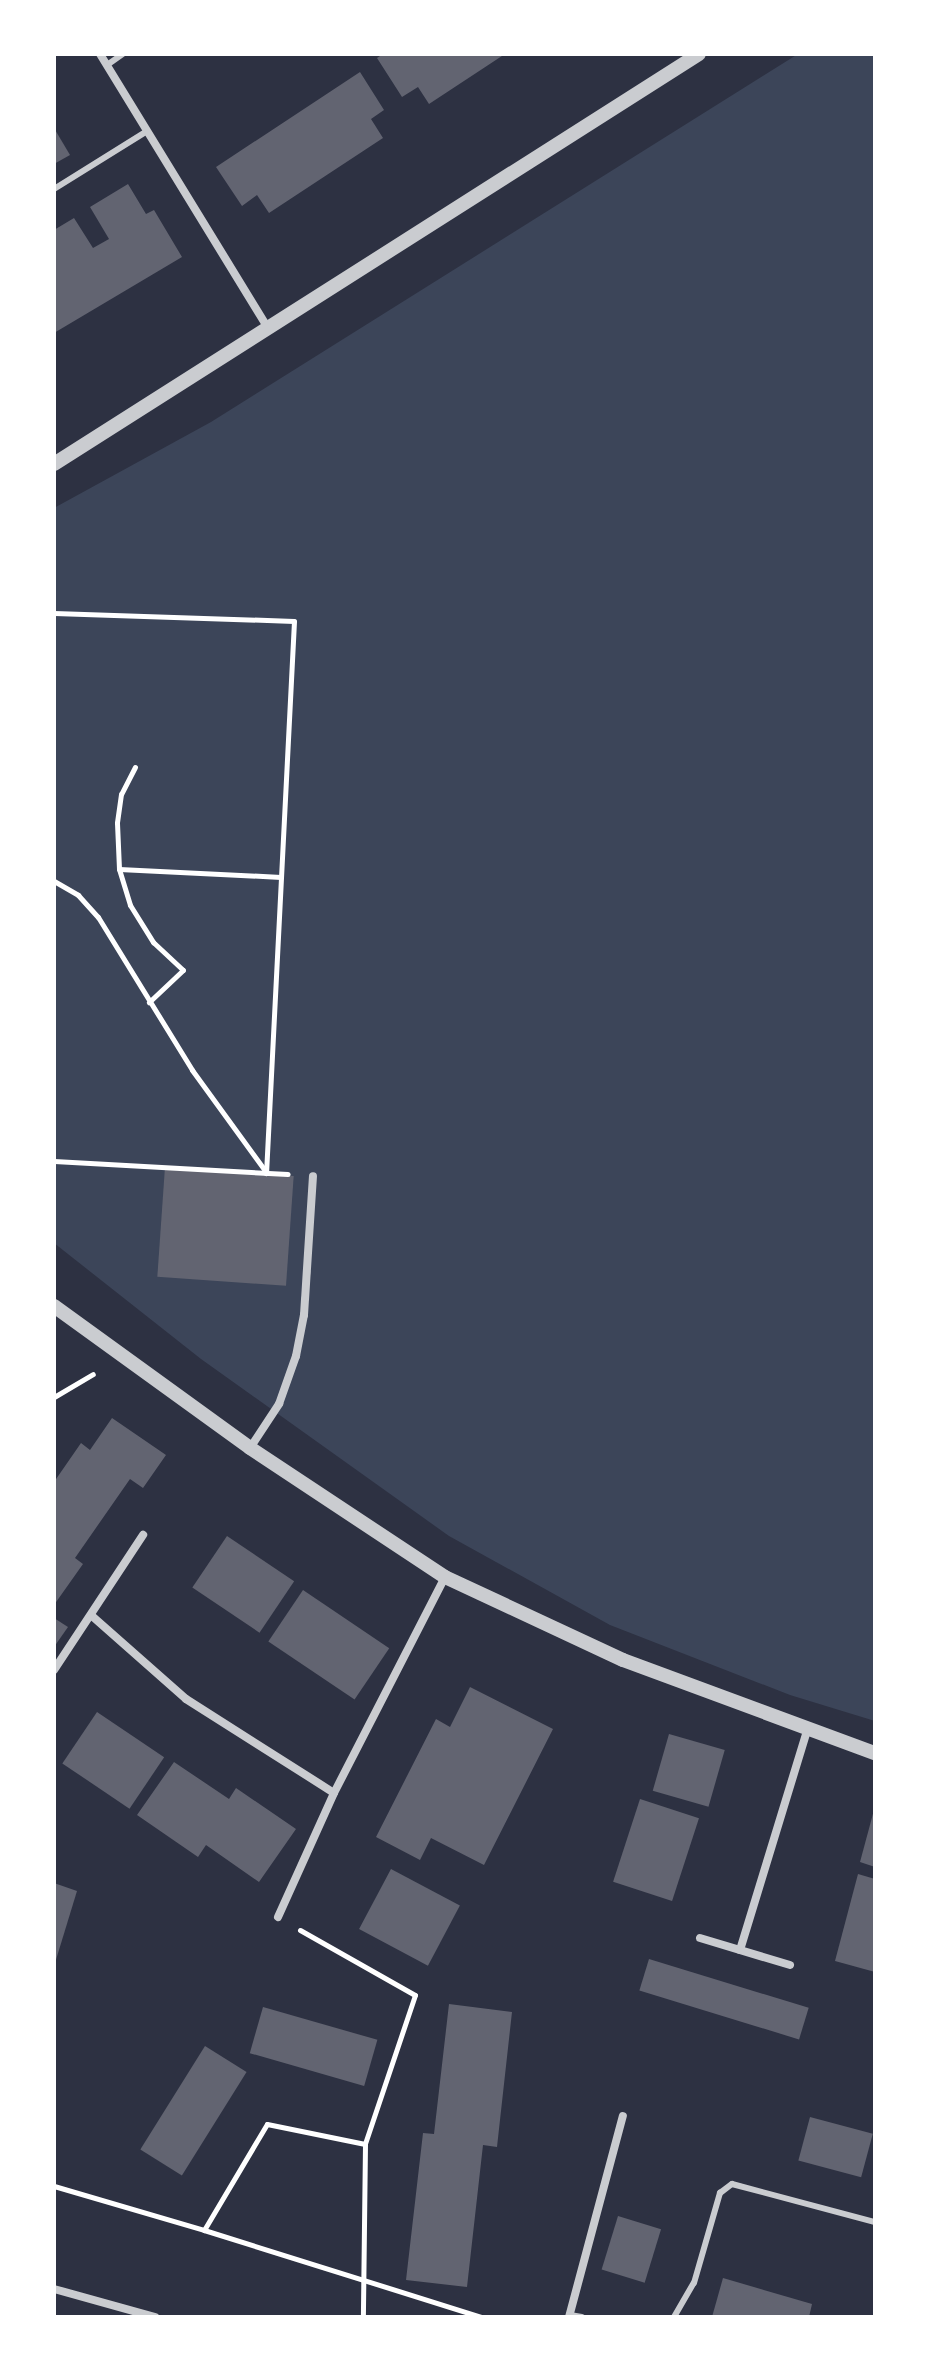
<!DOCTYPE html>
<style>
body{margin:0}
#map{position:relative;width:929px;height:2371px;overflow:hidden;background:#2d3142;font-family:"DejaVu Sans",sans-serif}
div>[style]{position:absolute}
.green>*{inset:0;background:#3c4559}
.building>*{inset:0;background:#626471;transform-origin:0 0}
.path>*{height:5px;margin:-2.5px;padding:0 2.5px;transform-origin:2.5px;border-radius:2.5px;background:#fff}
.service>*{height:6px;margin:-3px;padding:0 3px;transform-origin:3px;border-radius:3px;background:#caccd0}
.minor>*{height:8px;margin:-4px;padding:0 4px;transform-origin:4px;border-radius:4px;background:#caccd0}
.tertiary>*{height:14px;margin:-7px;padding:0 7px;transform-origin:7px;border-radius:7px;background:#caccd0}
span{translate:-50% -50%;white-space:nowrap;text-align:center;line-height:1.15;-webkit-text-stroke:6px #fff;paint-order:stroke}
.frame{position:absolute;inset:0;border:56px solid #fff;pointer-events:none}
</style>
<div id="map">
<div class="green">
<i style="clip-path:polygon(798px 54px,875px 54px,875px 1721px,790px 1695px,610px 1625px,449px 1536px,201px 1359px,54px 1243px,54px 508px,211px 422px)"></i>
</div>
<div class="building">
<i style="clip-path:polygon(383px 54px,505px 54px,429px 104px,418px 87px,402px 97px,377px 58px)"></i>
<i style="clip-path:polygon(360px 72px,384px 110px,371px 119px,383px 138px,269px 213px,257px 195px,242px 206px,216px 167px)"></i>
<i style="clip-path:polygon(54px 128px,70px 155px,54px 164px)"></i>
<i style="clip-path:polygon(128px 184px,146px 214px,154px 210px,182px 257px,54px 333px,54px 230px,74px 218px,93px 248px,109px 239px,90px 207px)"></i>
<i style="left:165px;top:1167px;width:129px;height:110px;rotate:4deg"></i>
<i style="clip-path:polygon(112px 1418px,166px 1455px,143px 1488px,130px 1479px,75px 1558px,83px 1564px,54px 1605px,54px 1482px,81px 1443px,90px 1450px)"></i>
<i style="left:227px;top:1536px;width:81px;height:62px;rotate:34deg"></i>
<i style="left:303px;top:1590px;width:104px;height:62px;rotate:34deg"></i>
<i style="clip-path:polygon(54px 1618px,68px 1627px,54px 1647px)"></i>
<i style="clip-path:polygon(470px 1687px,553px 1729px,484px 1865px,431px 1838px,420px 1860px,376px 1837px,436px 1719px,450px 1727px)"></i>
<i style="left:97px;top:1712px;width:81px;height:62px;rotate:34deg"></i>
<i style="left:669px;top:1734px;width:58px;height:59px;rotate:16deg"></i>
<i style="clip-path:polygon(174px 1762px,229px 1799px,236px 1788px,296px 1829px,259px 1882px,206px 1845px,198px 1857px,137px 1815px)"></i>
<i style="left:640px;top:1799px;width:62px;height:87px;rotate:18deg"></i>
<i style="clip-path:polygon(874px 1810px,875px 1810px,875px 1867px,860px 1862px)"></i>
<i style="left:391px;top:1869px;width:78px;height:68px;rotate:28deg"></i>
<i style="clip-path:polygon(858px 1874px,875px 1879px,875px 1972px,835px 1961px)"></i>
<i style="clip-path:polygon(54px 1883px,77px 1891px,55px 1963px,54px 1962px)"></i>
<i style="left:649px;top:1959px;width:167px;height:33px;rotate:17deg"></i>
<i style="clip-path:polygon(449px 2004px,512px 2012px,497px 2147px,483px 2145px,467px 2287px,406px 2280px,423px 2133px,434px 2134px)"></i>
<i style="left:263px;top:2007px;width:119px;height:48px;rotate:16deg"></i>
<i style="left:205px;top:2046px;width:49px;height:122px;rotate:32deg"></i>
<i style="left:810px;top:2117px;width:65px;height:45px;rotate:15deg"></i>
<i style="left:618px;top:2216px;width:45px;height:56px;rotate:17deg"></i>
<i style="clip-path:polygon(723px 2278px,812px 2304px,809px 2317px,712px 2317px)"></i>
</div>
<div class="path">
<i style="left:54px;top:613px;width:240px;rotate:1.9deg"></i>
<i style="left:294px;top:621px;width:553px;rotate:92.9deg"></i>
<i style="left:135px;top:767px;width:30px;rotate:117deg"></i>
<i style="left:121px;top:794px;width:29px;rotate:98deg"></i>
<i style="left:117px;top:823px;width:46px;rotate:87.5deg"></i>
<i style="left:119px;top:869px;width:38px;rotate:73deg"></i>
<i style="left:130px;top:905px;width:44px;rotate:58.1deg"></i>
<i style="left:153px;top:942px;width:41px;rotate:43deg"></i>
<i style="left:183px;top:970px;width:47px;rotate:136.7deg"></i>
<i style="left:119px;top:869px;width:162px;rotate:2.8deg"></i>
<i style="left:54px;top:881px;width:28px;rotate:30deg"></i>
<i style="left:78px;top:895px;width:30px;rotate:48deg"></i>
<i style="left:98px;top:917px;width:180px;rotate:58.4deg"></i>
<i style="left:192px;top:1070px;width:126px;rotate:54deg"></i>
<i style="left:54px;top:1161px;width:234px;rotate:3.2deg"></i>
<i style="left:54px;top:1397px;width:45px;rotate:-30.5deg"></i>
<i style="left:300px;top:1930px;width:132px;rotate:29.5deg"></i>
<i style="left:415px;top:1995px;width:157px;rotate:108.6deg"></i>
<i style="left:365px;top:2144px;width:173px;rotate:90.7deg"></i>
<i style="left:54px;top:2186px;width:156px;rotate:16.3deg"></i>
<i style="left:204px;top:2230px;width:123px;rotate:-59.3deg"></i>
<i style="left:267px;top:2124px;width:100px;rotate:11.5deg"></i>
<i style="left:204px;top:2230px;width:291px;rotate:17.4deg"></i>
</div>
<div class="service">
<i style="left:107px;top:65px;width:19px;rotate:-35deg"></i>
<i style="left:54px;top:189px;width:110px;rotate:-31.9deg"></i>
<i style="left:570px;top:2315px;width:12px;rotate:9deg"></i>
<i style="left:674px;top:2317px;width:39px;rotate:-60deg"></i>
<i style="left:694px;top:2283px;width:94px;rotate:-73.9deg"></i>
<i style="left:720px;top:2193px;width:15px;rotate:-37deg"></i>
<i style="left:732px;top:2184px;width:148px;rotate:14.9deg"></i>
</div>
<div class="minor">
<i style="left:100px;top:54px;width:319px;rotate:58.5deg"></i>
<i style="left:250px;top:1448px;width:53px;rotate:-56.6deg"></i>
<i style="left:279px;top:1404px;width:51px;rotate:-70.5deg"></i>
<i style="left:296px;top:1356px;width:42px;rotate:-79deg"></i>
<i style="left:304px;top:1315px;width:139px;rotate:-86.3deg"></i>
<i style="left:92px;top:1616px;width:125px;rotate:41.4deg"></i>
<i style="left:186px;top:1699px;width:175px;rotate:32.4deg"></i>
<i style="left:54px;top:1670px;width:162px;rotate:-56.6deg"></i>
<i style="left:278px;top:1917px;width:136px;rotate:-65.7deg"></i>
<i style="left:334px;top:1793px;width:243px;rotate:-62.8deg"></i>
<i style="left:700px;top:1938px;width:94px;rotate:16.7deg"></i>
<i style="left:740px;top:1950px;width:232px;rotate:-73deg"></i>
<i style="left:54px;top:2289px;width:105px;rotate:15.5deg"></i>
<i style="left:569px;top:2317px;width:208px;rotate:-75deg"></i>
</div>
<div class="tertiary">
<i style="left:54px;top:464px;width:764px;rotate:-32.44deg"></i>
<i style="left:54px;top:1306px;width:242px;rotate:35.9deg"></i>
<i style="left:250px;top:1448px;width:234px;rotate:33.5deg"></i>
<i style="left:445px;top:1577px;width:196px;rotate:25deg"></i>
<i style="left:623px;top:1660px;width:269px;rotate:20.3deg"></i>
</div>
<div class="frame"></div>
</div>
